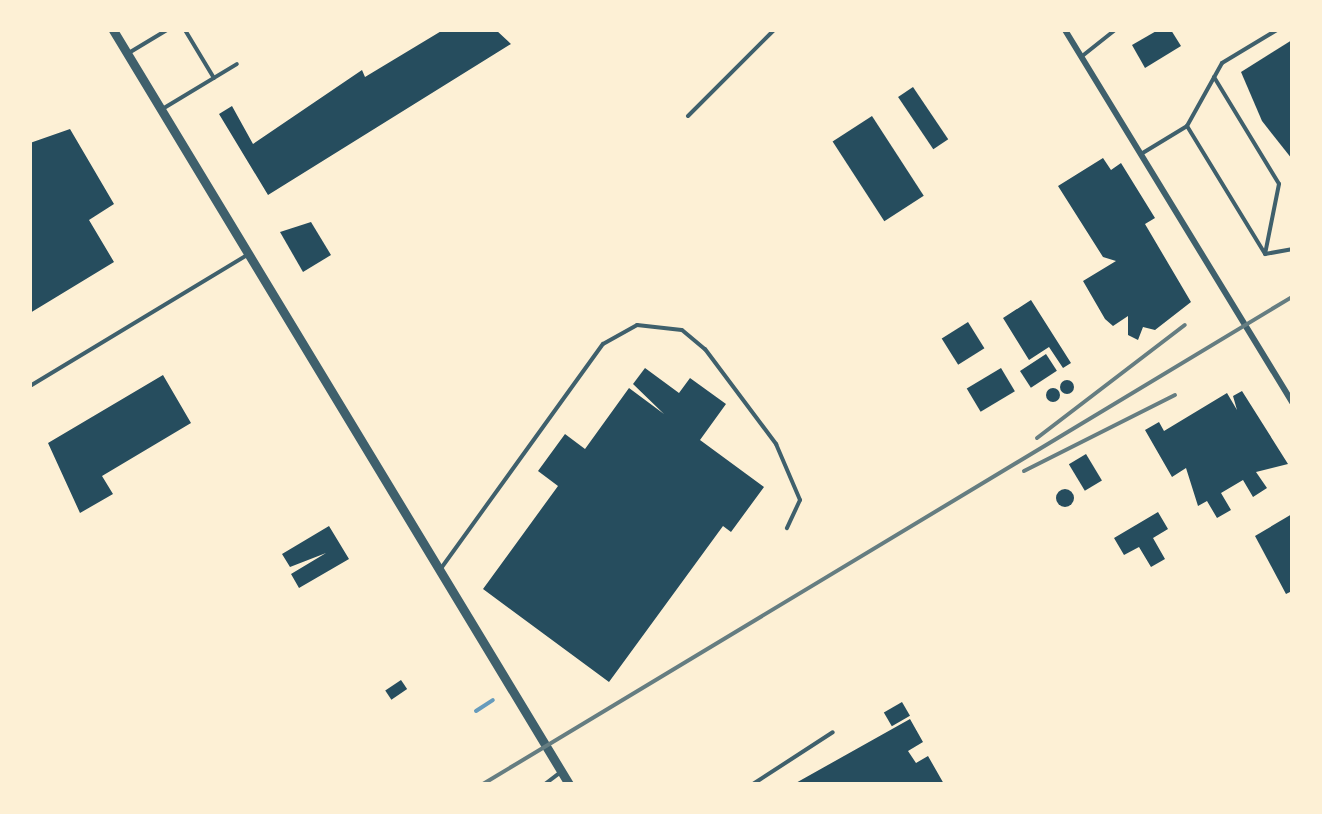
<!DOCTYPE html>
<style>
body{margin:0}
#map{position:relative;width:1322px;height:814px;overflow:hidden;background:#fdf0d5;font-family:"DejaVu Sans",sans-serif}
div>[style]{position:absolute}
.stream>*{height:4px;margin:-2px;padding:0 2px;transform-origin:2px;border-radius:2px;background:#669bbc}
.building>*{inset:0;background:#264d5e;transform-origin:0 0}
.round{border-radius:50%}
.service>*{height:4px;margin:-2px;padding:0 2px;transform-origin:2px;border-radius:2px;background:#3f606c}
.minor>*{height:6px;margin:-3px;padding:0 3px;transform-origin:3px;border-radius:3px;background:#3f606c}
.tertiary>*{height:9px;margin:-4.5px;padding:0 4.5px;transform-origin:4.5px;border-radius:4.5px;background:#3f606c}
.rail>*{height:4px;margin:-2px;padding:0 2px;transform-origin:2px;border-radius:2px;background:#657d81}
span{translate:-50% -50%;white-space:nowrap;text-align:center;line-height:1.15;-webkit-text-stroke:9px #fdf0d5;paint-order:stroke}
.frame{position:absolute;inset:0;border:32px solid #fdf0d5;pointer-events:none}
</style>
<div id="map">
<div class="stream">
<i style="left:476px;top:711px;width:20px;rotate:-33deg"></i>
</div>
<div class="building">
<i style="clip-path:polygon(443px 30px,496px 30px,511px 44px,268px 195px,219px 114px,232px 106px,253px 144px,362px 70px,365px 77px)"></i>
<i style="clip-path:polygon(1158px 30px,1171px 30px,1181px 46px,1145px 68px,1132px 45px)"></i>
<i style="clip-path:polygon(1292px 40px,1292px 159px,1262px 121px,1241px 72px)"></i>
<i style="left:913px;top:87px;width:63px;height:18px;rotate:56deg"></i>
<i style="left:872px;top:116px;width:95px;height:47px;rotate:57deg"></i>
<i style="clip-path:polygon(70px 129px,114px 204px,89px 220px,114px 262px,30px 313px,30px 143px)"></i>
<i style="clip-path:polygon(1103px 158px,1111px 170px,1121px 163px,1155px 218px,1145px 224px,1191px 302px,1155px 330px,1143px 327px,1138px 340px,1128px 335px,1128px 316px,1113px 326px,1105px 319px,1083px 281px,1116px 261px,1103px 257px,1058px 186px)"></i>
<i style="clip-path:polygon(311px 222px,331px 255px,303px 272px,280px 232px)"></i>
<i style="clip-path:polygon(1031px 300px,1071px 363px,1063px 368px,1049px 347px,1029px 360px,1003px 318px)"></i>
<i style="left:968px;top:322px;width:31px;height:31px;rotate:58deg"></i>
<i style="left:1046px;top:354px;width:20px;height:31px;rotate:57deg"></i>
<i style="clip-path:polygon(645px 368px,679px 393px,690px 378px,726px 404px,700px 440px,764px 487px,731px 532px,723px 526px,609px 682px,483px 589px,558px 486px,538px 471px,565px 434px,585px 449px,629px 388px,664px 414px,633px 384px)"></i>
<i style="left:1001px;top:368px;width:27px;height:40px;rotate:59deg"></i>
<i style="clip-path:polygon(163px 375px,191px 423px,102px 476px,113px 494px,80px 513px,48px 443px)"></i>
<i class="round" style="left:1060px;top:380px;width:14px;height:14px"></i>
<i class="round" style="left:1046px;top:388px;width:14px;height:14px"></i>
<i style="clip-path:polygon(1242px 391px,1288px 464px,1256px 472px,1267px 488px,1253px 497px,1243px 480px,1221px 493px,1231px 510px,1217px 518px,1207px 501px,1198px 506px,1186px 468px,1172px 477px,1145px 430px,1159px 422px,1164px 431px,1227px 393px,1237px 410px,1233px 396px)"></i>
<i style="left:1086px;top:454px;width:31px;height:20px;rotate:59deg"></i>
<i class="round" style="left:1056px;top:489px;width:18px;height:18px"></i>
<i style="clip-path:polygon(1158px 512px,1168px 529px,1153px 538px,1165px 559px,1151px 567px,1139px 547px,1124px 555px,1114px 538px)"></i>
<i style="clip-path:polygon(1292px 514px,1292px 591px,1286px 594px,1255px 536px)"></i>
<i style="clip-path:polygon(329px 526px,349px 559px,299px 588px,291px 574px,326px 553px,290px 567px,282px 554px)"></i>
<i style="left:401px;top:680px;width:11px;height:19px;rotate:56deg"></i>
<i style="left:902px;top:702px;width:16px;height:21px;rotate:60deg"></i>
<i style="clip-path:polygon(910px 719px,923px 742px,908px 751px,916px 763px,928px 756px,944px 784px,794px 784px)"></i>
</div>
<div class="service">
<i style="left:185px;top:30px;width:56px;rotate:58.9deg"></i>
<i style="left:127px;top:54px;width:47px;rotate:-31deg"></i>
<i style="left:1081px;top:57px;width:43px;rotate:-38.5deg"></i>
<i style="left:1214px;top:77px;width:125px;rotate:58.7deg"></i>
<i style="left:1279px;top:184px;width:71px;rotate:101.3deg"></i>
<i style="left:164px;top:108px;width:85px;rotate:-31.1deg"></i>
<i style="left:688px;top:116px;width:122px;rotate:-45deg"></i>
<i style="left:1187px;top:126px;width:150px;rotate:58.6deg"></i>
<i style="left:1265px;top:254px;width:27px;rotate:-10deg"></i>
<i style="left:1141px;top:154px;width:54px;rotate:-31.3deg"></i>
<i style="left:1187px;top:126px;width:72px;rotate:-60.9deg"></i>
<i style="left:1222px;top:63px;width:64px;rotate:-31deg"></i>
<i style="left:30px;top:386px;width:253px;rotate:-31.1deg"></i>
<i style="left:442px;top:567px;width:275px;rotate:-54.2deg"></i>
<i style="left:603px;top:344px;width:39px;rotate:-29deg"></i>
<i style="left:637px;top:325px;width:45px;rotate:6.3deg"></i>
<i style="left:682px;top:330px;width:30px;rotate:40deg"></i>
<i style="left:705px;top:349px;width:119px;rotate:53.2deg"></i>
<i style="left:776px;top:444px;width:61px;rotate:66.8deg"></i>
<i style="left:800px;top:500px;width:31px;rotate:115deg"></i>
<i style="left:545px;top:784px;width:20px;rotate:-37deg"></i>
<i style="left:753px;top:784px;width:95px;rotate:-33deg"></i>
</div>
<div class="minor">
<i style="left:1065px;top:30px;width:436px;rotate:58.6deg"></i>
</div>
<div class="tertiary">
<i style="left:113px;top:30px;width:881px;rotate:58.84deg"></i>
</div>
<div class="rail">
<i style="left:1037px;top:438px;width:186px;rotate:-37.4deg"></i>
<i style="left:1024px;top:471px;width:169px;rotate:-26.7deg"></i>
<i style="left:483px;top:784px;width:944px;rotate:-31.05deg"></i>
</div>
<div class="frame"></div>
</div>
